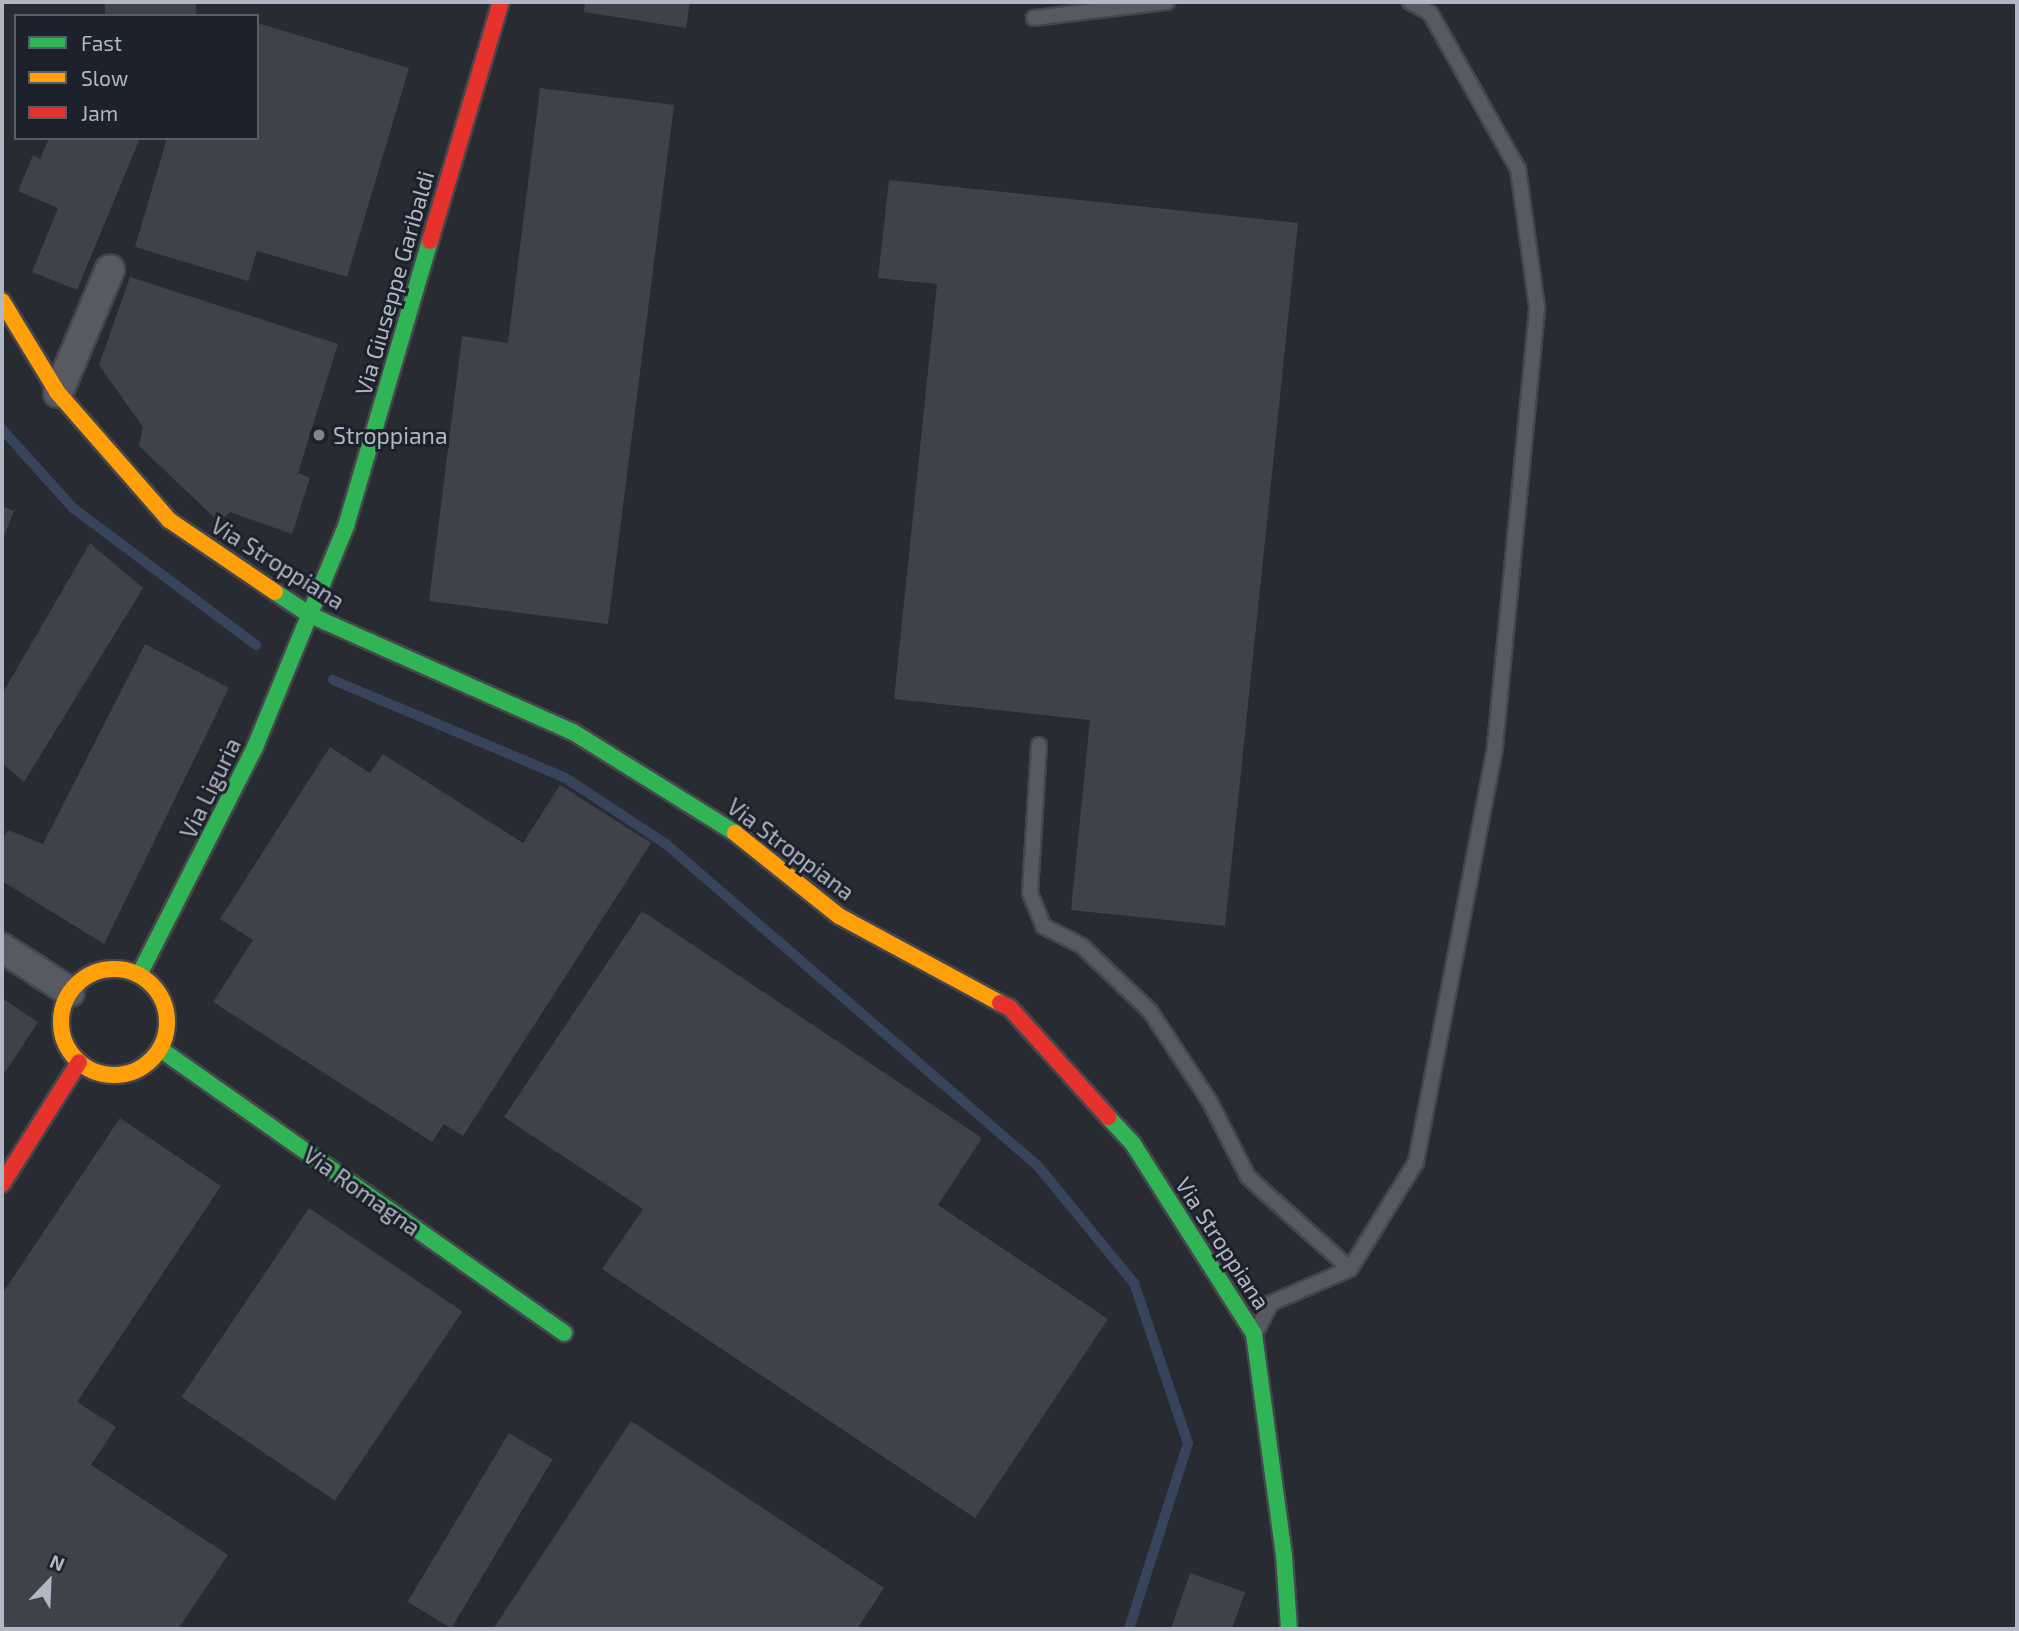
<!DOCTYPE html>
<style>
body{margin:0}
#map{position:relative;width:2019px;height:1631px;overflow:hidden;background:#282b32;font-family:"Exo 2",sans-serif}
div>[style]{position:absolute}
.stream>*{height:10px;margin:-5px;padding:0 5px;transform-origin:5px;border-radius:5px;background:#38445b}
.building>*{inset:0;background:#3f4248;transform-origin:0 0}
.roads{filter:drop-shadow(2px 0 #44464b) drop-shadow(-2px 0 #44464b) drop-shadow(0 2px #44464b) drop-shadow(0 -2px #44464b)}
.lane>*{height:14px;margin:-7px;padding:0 7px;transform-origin:7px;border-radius:7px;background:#585a61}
.street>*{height:28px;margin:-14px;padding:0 14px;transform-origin:14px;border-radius:14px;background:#585a61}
.fast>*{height:16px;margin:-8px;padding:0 8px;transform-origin:8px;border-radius:8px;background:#30b455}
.slow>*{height:16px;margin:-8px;padding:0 8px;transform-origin:8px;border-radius:8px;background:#ff9f0a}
.slow>.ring{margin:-8px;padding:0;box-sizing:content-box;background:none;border:16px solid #ff9f0a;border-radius:50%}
.jam>*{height:16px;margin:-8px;padding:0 8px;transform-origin:8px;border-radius:8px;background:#e5322d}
.dots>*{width:19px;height:19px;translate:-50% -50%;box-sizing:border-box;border:4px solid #1c212c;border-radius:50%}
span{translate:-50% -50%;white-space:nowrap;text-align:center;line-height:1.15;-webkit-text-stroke:6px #1c212c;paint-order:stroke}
.street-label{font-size:23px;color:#b1b7c4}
.poi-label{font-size:23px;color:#b1b7c4}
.left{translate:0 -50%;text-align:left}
.frame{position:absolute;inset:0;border:4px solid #b1b7c4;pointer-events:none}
.legend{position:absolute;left:14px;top:14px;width:245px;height:126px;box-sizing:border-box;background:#1c212c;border:2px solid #585d69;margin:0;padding:9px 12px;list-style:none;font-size:21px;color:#b1b7c4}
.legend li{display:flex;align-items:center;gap:14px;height:35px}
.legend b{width:35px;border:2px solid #585d69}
.north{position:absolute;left:14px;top:1547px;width:70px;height:70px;-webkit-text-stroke:5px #1c212c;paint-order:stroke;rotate:23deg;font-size:19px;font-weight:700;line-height:28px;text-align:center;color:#b1b7c4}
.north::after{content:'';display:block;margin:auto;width:24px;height:32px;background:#b1b7c4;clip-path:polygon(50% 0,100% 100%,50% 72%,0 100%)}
</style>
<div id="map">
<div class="stream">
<i style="left:2px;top:429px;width:106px;rotate:48.1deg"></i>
<i style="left:73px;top:508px;width:229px;rotate:36.8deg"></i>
<i style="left:333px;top:680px;width:251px;rotate:22.8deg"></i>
<i style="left:564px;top:777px;width:122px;rotate:33.3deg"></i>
<i style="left:666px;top:844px;width:491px;rotate:40.9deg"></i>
<i style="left:1037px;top:1165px;width:153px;rotate:50.6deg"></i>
<i style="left:1134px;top:1283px;width:169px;rotate:71.4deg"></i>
<i style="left:1188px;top:1443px;width:195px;rotate:107.6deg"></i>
</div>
<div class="building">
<i style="left:105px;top:2px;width:91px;height:15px"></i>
<i style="clip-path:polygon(585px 2px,690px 2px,686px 28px,584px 12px)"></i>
<i style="clip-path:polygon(257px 23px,409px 68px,347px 277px,257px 251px,248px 281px,135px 247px,167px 138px,257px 138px)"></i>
<i style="clip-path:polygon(540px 88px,674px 105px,608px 624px,429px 601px,462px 336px,508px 343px)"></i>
<i style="clip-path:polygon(49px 138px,140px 138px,77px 290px,32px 272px,58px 208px,18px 191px,33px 155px,40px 159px)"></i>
<i style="clip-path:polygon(889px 180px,1298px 223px,1225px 926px,1071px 910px,1090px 720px,894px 699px,937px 284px,878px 278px)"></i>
<i style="clip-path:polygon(130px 277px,338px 344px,298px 473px,310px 478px,292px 534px,230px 512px,219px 522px,139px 446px,143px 427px,99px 365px)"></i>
<i style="clip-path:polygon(2px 506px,14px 511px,2px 541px)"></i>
<i style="clip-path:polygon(90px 543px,143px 588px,24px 782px,2px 763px,2px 694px)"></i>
<i style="clip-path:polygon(145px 644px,229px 688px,104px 944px,2px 881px,2px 839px,8px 830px,43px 844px)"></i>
<i style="clip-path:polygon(330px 747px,370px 773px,383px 754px,523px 843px,560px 785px,651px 843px,463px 1136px,444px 1124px,432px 1142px,213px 1002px,253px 940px,220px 919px)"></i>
<i style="clip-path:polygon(642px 911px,982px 1138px,938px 1205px,1108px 1319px,975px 1518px,602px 1269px,643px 1209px,504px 1117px)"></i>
<i style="clip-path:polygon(2px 998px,38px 1022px,2px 1077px)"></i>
<i style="clip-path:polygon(120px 1118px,221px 1186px,77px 1402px,116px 1427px,91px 1465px,228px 1555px,178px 1629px,2px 1629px,2px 1294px)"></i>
<i style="left:309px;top:1208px;width:185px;height:228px;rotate:34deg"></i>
<i style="clip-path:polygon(631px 1421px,884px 1588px,857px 1629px,493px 1629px)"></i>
<i style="left:509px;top:1433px;width:51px;height:197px;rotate:31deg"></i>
<i style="clip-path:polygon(1190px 1573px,1245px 1592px,1232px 1629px,1171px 1629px)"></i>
</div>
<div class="roads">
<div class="lane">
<i style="left:1034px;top:18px;width:134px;rotate:-6.9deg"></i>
<i style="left:1039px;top:745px;width:148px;rotate:93.5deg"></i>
<i style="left:1030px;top:893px;width:35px;rotate:68deg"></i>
<i style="left:1043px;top:926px;width:44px;rotate:27.1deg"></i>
<i style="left:1082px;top:946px;width:94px;rotate:43.7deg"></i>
<i style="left:1150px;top:1011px;width:109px;rotate:56.6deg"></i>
<i style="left:1210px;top:1102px;width:84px;rotate:63.1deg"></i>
<i style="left:1248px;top:1177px;width:137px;rotate:42deg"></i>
<i style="left:1257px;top:1330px;width:30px;rotate:-63deg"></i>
<i style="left:1271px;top:1303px;width:86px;rotate:-23.3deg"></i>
<i style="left:1350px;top:1269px;width:126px;rotate:-58.3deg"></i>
<i style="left:1416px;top:1162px;width:423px;rotate:-79.2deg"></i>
<i style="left:1495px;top:746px;width:441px;rotate:-84.5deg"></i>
<i style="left:1537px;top:307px;width:139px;rotate:-97.8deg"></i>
<i style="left:1518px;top:169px;width:179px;rotate:-119.4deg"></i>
<i style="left:1430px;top:13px;width:23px;rotate:-151deg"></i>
</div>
<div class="street">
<i style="left:58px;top:393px;width:134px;rotate:-67.2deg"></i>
<i style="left:2px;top:948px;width:81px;rotate:32.9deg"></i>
</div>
<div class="fast">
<i style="left:275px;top:592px;width:42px;rotate:33.3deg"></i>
<i style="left:310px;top:615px;width:288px;rotate:24deg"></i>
<i style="left:573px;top:732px;width:191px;rotate:31.9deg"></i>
<i style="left:139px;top:975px;width:256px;rotate:-63deg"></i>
<i style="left:255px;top:747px;width:239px;rotate:-67.6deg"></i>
<i style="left:346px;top:526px;width:297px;rotate:-73.6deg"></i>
<i style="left:160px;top:1049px;width:494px;rotate:35.1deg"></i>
<i style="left:1108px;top:1117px;width:37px;rotate:47deg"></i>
<i style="left:1133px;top:1144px;width:225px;rotate:57.5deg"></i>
<i style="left:1254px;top:1334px;width:223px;rotate:82.3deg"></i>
<i style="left:1284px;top:1555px;width:74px;rotate:86.1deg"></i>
</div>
<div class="slow">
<i style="left:2px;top:301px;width:108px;rotate:58.7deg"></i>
<i style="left:58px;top:393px;width:169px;rotate:48.8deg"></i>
<i style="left:169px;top:520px;width:128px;rotate:34.2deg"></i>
<i style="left:735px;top:833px;width:133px;rotate:38.6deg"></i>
<i style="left:839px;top:916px;width:183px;rotate:28.4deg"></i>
<i class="ring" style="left:61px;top:969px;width:90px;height:90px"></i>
</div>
<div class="jam">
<i style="left:430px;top:241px;width:249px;rotate:-73.5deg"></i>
<i style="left:1000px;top:1003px;width:11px;rotate:27deg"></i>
<i style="left:1010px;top:1008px;width:147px;rotate:48deg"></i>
<i style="left:2px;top:1184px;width:144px;rotate:-57.7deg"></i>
</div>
</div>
<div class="dots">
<i style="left:319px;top:435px;background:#818691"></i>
</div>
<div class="street-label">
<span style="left:394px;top:283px;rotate:-74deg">Via Giuseppe Garibaldi</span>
<span style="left:278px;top:563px;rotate:32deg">Via Stroppiana</span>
<span style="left:210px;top:788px;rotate:-64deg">Via Liguria</span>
<span style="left:791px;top:849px;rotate:37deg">Via Stroppiana</span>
<span style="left:362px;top:1191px;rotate:35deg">Via Romagna</span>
<span style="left:1223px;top:1243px;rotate:57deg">Via Stroppiana</span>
</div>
<div class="poi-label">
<span class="left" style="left:333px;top:435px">Stroppiana</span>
</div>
<div class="frame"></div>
<ul class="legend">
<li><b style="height:9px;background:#30b455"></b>Fast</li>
<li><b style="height:9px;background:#ff9f0a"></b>Slow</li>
<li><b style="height:9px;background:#e5322d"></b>Jam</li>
</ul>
<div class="north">N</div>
</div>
